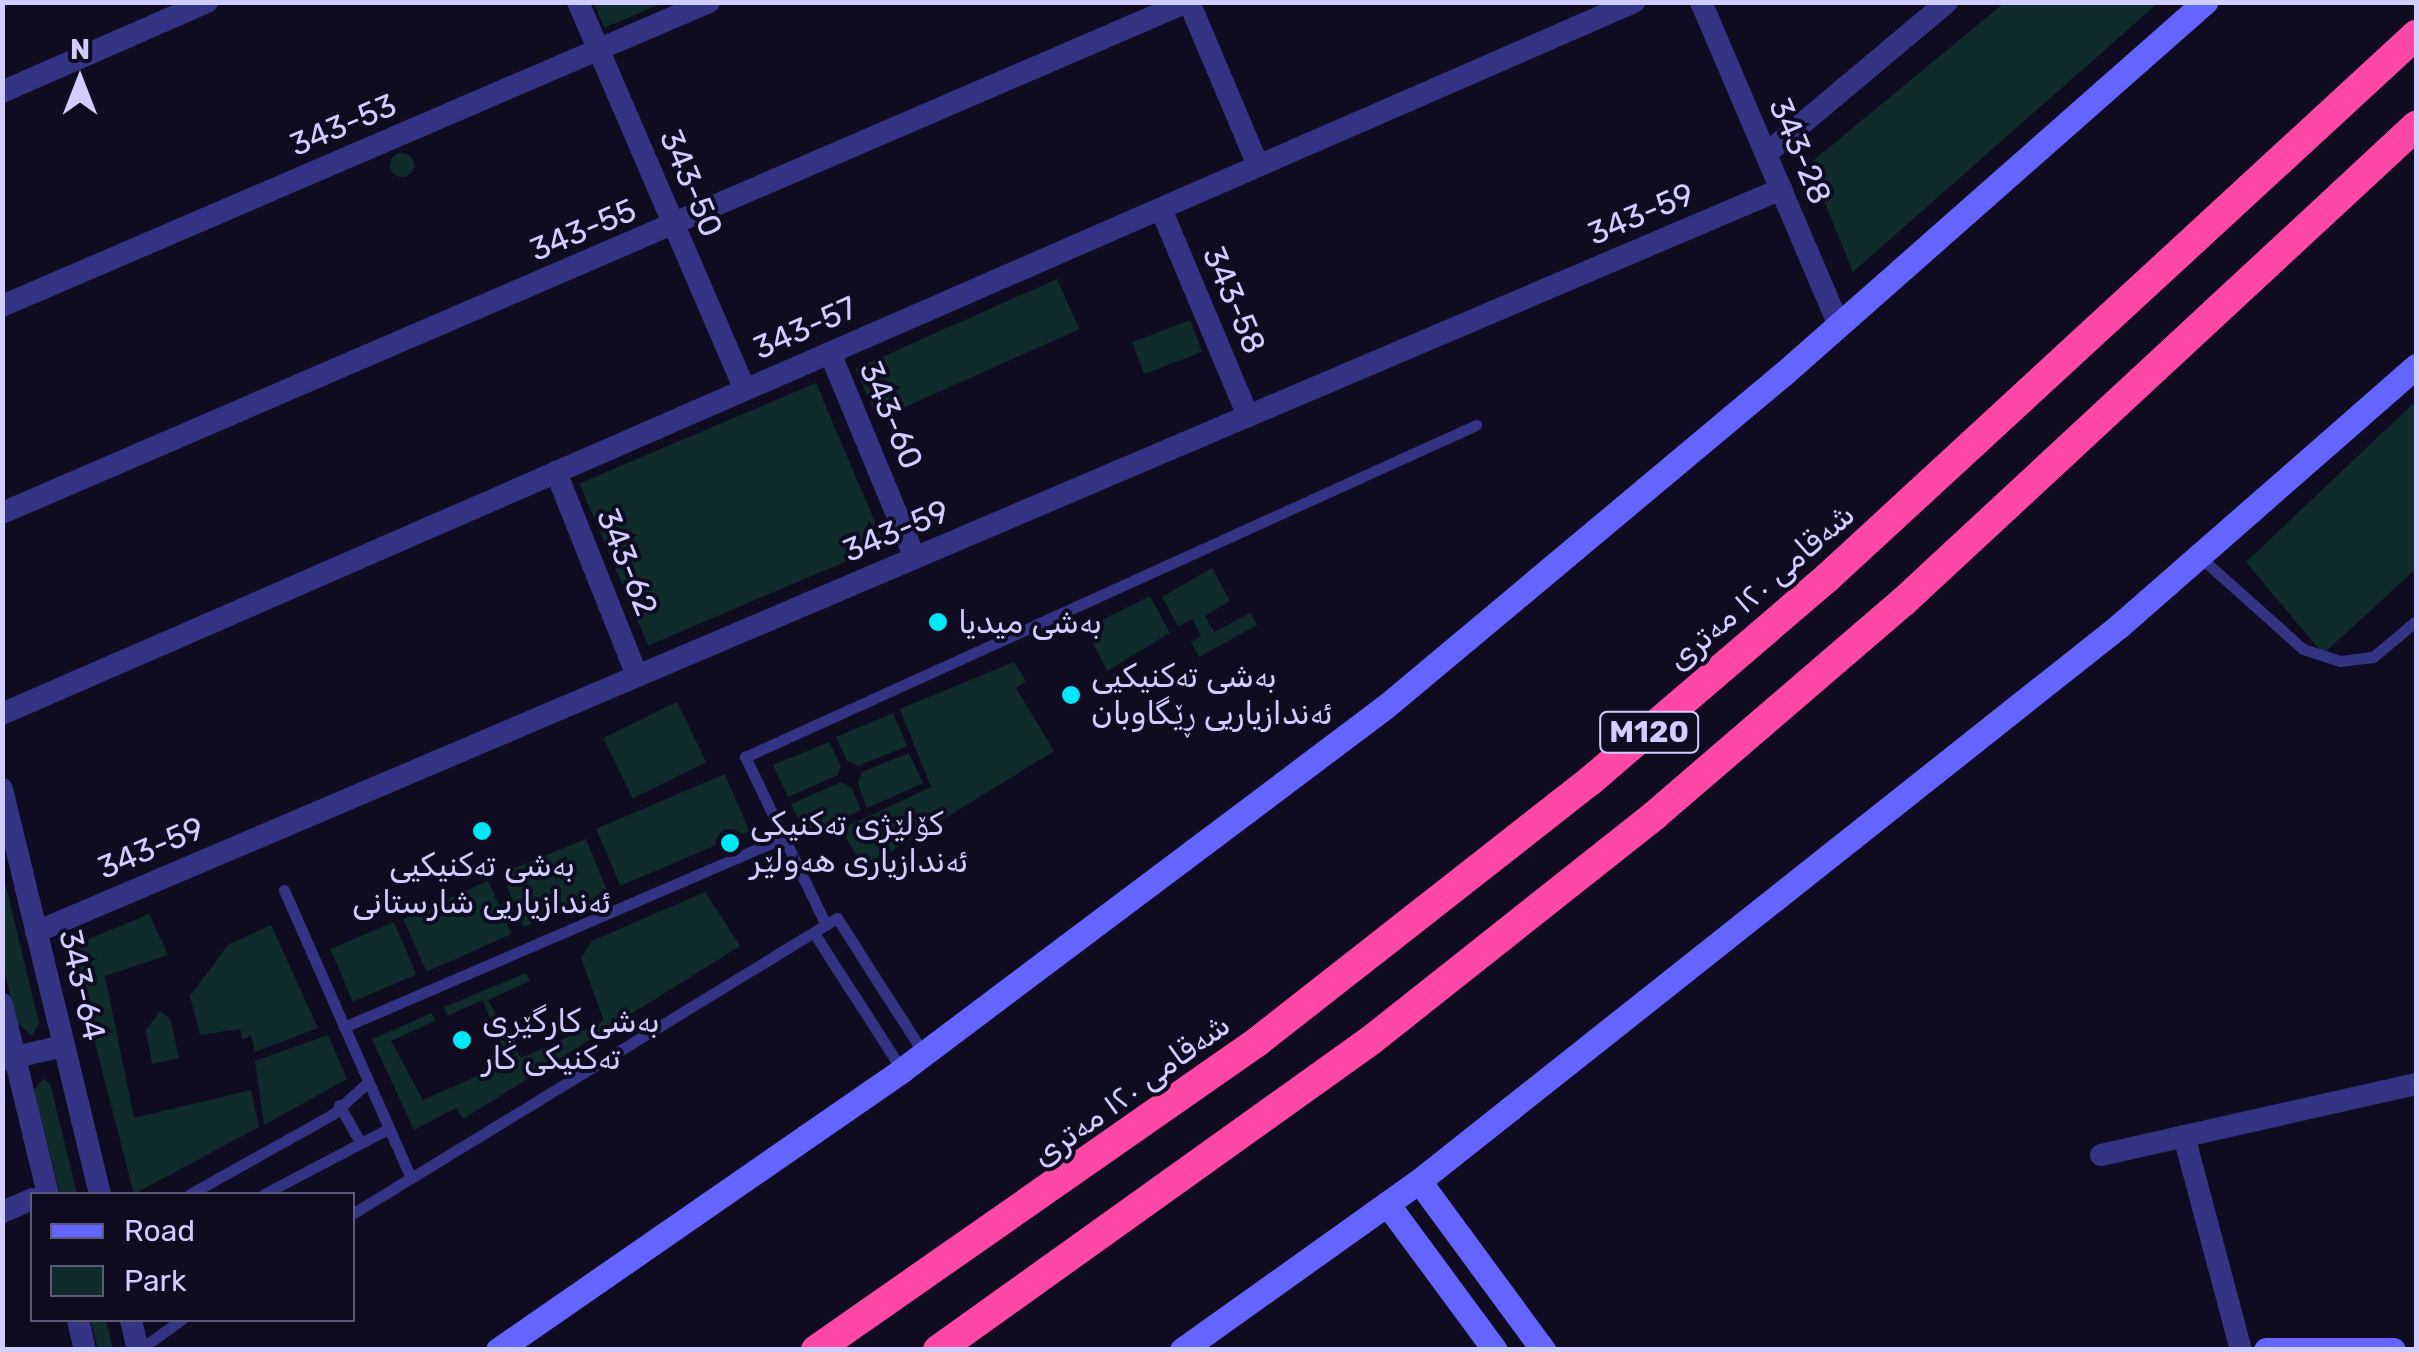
<!DOCTYPE html>
<meta charset="utf-8">
<style>
body{margin:0}
#map{position:relative;width:2419px;height:1352px;overflow:hidden;background:#0f0c22;font-family:Rubik,"Noto Naskh Arabic",sans-serif}
div>[style]{position:absolute}
.green>*{inset:0;background:#0f2c2a;transform-origin:0 0}
.round{border-radius:50%}
.lane>*{height:11px;margin:-5.5px;padding:0 5.5px;transform-origin:5.5px;border-radius:5.5px;background:#353484}
.street>*{height:22px;margin:-11px;padding:0 11px;transform-origin:11px;border-radius:11px;background:#353484}
.secondary>*{height:25px;margin:-12.5px;padding:0 12.5px;transform-origin:12.5px;border-radius:12.5px;background:#6465ff}
.highway>*{height:30px;margin:-15px;padding:0 15px;transform-origin:15px;border-radius:15px;background:#ff48a6}
.dots>*{width:28px;height:28px;translate:-50% -50%;box-sizing:border-box;border:5px solid #0f0c22;border-radius:50%}
span{translate:-50% -50%;white-space:nowrap;text-align:center;line-height:1.15;-webkit-text-stroke:8px #0f0c22;paint-order:stroke}
.shield-label span{padding:2px 8px;background:#0f0c22;border:2px solid;border-radius:8px;-webkit-text-stroke-width:0}
.shield-label{font-size:30px;color:#d1cdff;font-weight:700}
.street-label{font-size:32px;color:#d1cdff}
.poi-label{font-size:32px;color:#d1cdff}
.left{translate:0 -50%;text-align:left}
.frame{position:absolute;inset:0;border:5px solid #d1cdff;pointer-events:none}
.legend{position:absolute;left:30px;top:1192px;width:325px;height:130px;box-sizing:border-box;background:#0f0c22;border:2px solid #5d597a;margin:0;padding:12px 18px;list-style:none;font-size:30px;color:#d1cdff}
.legend li{display:flex;align-items:center;gap:20px;height:50px}
.legend b{width:50px;border:2px solid #5d597a}
.north{position:absolute;left:30px;top:30px;width:100px;height:100px;-webkit-text-stroke:8px #0f0c22;paint-order:stroke;rotate:0deg;font-size:28px;font-weight:700;line-height:40px;text-align:center;color:#d1cdff}
.north::after{content:'';display:block;margin:auto;width:35px;height:45px;background:#d1cdff;clip-path:polygon(50% 0,100% 100%,50% 72%,0 100%)}
</style>
<div id="map">
<div class="green">
<i style="clip-path:polygon(594px 3px,663px 3px,604px 28px)"></i>
<i style="clip-path:polygon(2004px 3px,2158px 3px,1853px 272px,1809px 164px)"></i>
<i class="round" style="left:390px;top:153px;width:24px;height:24px"></i>
<i style="left:1057px;top:279px;width:55px;height:221px;rotate:66deg"></i>
<i style="left:1190px;top:320px;width:34px;height:62px;rotate:69deg"></i>
<i style="left:816px;top:383px;width:176px;height:257px;rotate:67deg"></i>
<i style="clip-path:polygon(2416px 401px,2416px 569px,2323px 654px,2246px 562px)"></i>
<i style="clip-path:polygon(1212px 568px,1230px 601px,1205px 616px,1214px 632px,1250px 613px,1257px 625px,1199px 657px,1191px 642px,1201px 636px,1192px 619px,1178px 626px,1162px 597px)"></i>
<i style="clip-path:polygon(1150px 596px,1170px 633px,1107px 671px,1086px 628px)"></i>
<i style="clip-path:polygon(1014px 662px,1026px 681px,1016px 688px,1054px 751px,864px 868px,841px 829px,931px 787px,900px 709px)"></i>
<i style="left:677px;top:702px;width:67px;height:82px;rotate:64deg"></i>
<i style="clip-path:polygon(893px 713px,907px 746px,858px 766px,847px 761px,836px 737px)"></i>
<i style="clip-path:polygon(829px 742px,841px 766px,838px 775px,788px 797px,773px 765px)"></i>
<i style="clip-path:polygon(909px 753px,923px 783px,867px 808px,858px 784px,862px 772px)"></i>
<i style="left:725px;top:774px;width:62px;height:140px;rotate:67deg"></i>
<i style="clip-path:polygon(841px 782px,852px 788px,861px 810px,807px 835px,791px 804px)"></i>
<i style="left:586px;top:839px;width:58px;height:91px;rotate:68deg"></i>
<i style="clip-path:polygon(2px 870px,39px 1023px,32px 1036px,17px 1023px,3px 965px)"></i>
<i style="left:488px;top:881px;width:58px;height:93px;rotate:66deg"></i>
<i style="clip-path:polygon(705px 892px,740px 946px,463px 1119px,456px 1108px,414px 1130px,372px 1039px,432px 1013px,435px 1021px,391px 1041px,423px 1100px,507px 1063px,483px 1000px,447px 1016px,444px 1007px,526px 973px,530px 981px,488px 1000px,521px 1058px,604px 1021px,581px 958px,592px 941px)"></i>
<i style="clip-path:polygon(149px 914px,168px 955px,105px 976px,134px 1118px,251px 1090px,259px 1127px,134px 1194px,70px 947px)"></i>
<i style="left:394px;top:922px;width:57px;height:69px;rotate:67deg"></i>
<i style="clip-path:polygon(271px 925px,318px 1028px,255px 1052px,251px 1036px,242px 1039px,240px 1029px,200px 1035px,190px 996px,228px 945px)"></i>
<i style="clip-path:polygon(160px 1011px,170px 1018px,179px 1058px,152px 1064px,146px 1030px)"></i>
<i style="clip-path:polygon(328px 1035px,347px 1079px,264px 1125px,255px 1061px)"></i>
<i style="clip-path:polygon(43px 1079px,50px 1083px,77px 1194px,60px 1194px,34px 1089px)"></i>
<i style="clip-path:polygon(90px 1320px,106px 1320px,113px 1349px,98px 1349px)"></i>
</div>
<div class="lane">
<i style="left:2200px;top:557px;width:138px;rotate:41.8deg"></i>
<i style="left:2303px;top:649px;width:39px;rotate:18deg"></i>
<i style="left:2340px;top:661px;width:33px;rotate:-7deg"></i>
<i style="left:2373px;top:657px;width:56px;rotate:-39.9deg"></i>
<i style="left:284px;top:890px;width:315px;rotate:66.2deg"></i>
<i style="left:826px;top:925px;width:187px;rotate:-115.7deg"></i>
<i style="left:745px;top:757px;width:803px;rotate:-24.43deg"></i>
<i style="left:814px;top:933px;width:163px;rotate:57.3deg"></i>
<i style="left:344px;top:1027px;width:477px;rotate:-23.3deg"></i>
<i style="left:339px;top:1105px;width:43px;rotate:60.4deg"></i>
<i style="left:190px;top:1194px;width:164px;rotate:-29.2deg"></i>
<i style="left:333px;top:1114px;width:47px;rotate:-42.4deg"></i>
<i style="left:264px;top:1194px;width:140px;rotate:-27.7deg"></i>
<i style="left:352px;top:1214px;width:568px;rotate:-31.4deg"></i>
<i style="left:837px;top:918px;width:161px;rotate:57.4deg"></i>
<i style="left:139px;top:1350px;width:52px;rotate:-35.5deg"></i>
</div>
<div class="street">
<i style="left:578px;top:2px;width:422px;rotate:66.7deg"></i>
<i style="left:1189px;top:2px;width:177px;rotate:67.1deg"></i>
<i style="left:1701px;top:2px;width:351px;rotate:66.9deg"></i>
<i style="left:2px;top:92px;width:224px;rotate:-23.7deg"></i>
<i style="left:1766px;top:154px;width:236px;rotate:-40deg"></i>
<i style="left:1161px;top:209px;width:225px;rotate:67.2deg"></i>
<i style="left:2px;top:306px;width:770px;rotate:-23.27deg"></i>
<i style="left:830px;top:353px;width:222px;rotate:67.5deg"></i>
<i style="left:556px;top:472px;width:219px;rotate:68.3deg"></i>
<i style="left:2px;top:513px;width:1290px;rotate:-23.33deg"></i>
<i style="left:2px;top:714px;width:1781px;rotate:-23.57deg"></i>
<i style="left:2px;top:789px;width:417px;rotate:76.4deg"></i>
<i style="left:36px;top:932px;width:1897px;rotate:-23.06deg"></i>
<i style="left:2px;top:1004px;width:195px;rotate:76.4deg"></i>
<i style="left:2px;top:1060px;width:63px;rotate:-12.9deg"></i>
<i style="left:2184px;top:1136px;width:221px;rotate:75.1deg"></i>
<i style="left:2101px;top:1155px;width:323px;rotate:-12.7deg"></i>
<i style="left:2px;top:1212px;width:33px;rotate:-23deg"></i>
<i style="left:78px;top:1320px;width:31px;rotate:77deg"></i>
<i style="left:131px;top:1320px;width:31px;rotate:77deg"></i>
</div>
<div class="secondary">
<i style="left:1419px;top:1181px;width:210px;rotate:53.7deg"></i>
<i style="left:1388px;top:1205px;width:180px;rotate:53.6deg"></i>
<i style="left:498px;top:1350px;width:492px;rotate:-34.7deg"></i>
<i style="left:902px;top:1070px;width:604px;rotate:-36.93deg"></i>
<i style="left:1385px;top:707px;width:519px;rotate:-39.92deg"></i>
<i style="left:1783px;top:374px;width:563px;rotate:-41.4deg"></i>
<i style="left:1182px;top:1350px;width:291px;rotate:-35.5deg"></i>
<i style="left:1419px;top:1181px;width:893px;rotate:-38.41deg"></i>
<i style="left:2119px;top:626px;width:395px;rotate:-41.2deg"></i>
<i style="left:2266px;top:1350px;width:127px"></i>
</div>
<div class="highway">
<i style="left:816px;top:1350px;width:538px;rotate:-34.93deg"></i>
<i style="left:1257px;top:1042px;width:423px;rotate:-38.1deg"></i>
<i style="left:1590px;top:781px;width:313px;rotate:-40.6deg"></i>
<i style="left:1828px;top:577px;width:800px;rotate:-42.67deg"></i>
<i style="left:938px;top:1350px;width:531px;rotate:-35.58deg"></i>
<i style="left:1370px;top:1041px;width:364px;rotate:-38.4deg"></i>
<i style="left:1655px;top:815px;width:327px;rotate:-40.7deg"></i>
<i style="left:1903px;top:602px;width:700px;rotate:-42.86deg"></i>
</div>
<div class="dots">
<i style="left:938px;top:622px;background:#00e7f8"></i>
<i style="left:1071px;top:695px;background:#00e7f8"></i>
<i style="left:482px;top:831px;background:#00e7f8"></i>
<i style="left:730px;top:843px;background:#00e7f8"></i>
<i style="left:462px;top:1040px;background:#00e7f8"></i>
</div>
<div class="shield-label">
<span style="left:1649px;top:732px">M120</span>
</div>
<div class="street-label">
<span style="left:343px;top:125px;rotate:-23deg">343-53</span>
<span style="left:1800px;top:151px;rotate:67deg">343-28</span>
<span style="left:691px;top:183px;rotate:67deg">343-50</span>
<span style="left:1641px;top:214px;rotate:-23deg">343-59</span>
<span style="left:583px;top:230px;rotate:-23deg">343-55</span>
<span style="left:1234px;top:300px;rotate:67deg">343-58</span>
<span style="left:805px;top:328px;rotate:-24deg">343-57</span>
<span style="left:891px;top:415px;rotate:67deg">343-60</span>
<span style="left:896px;top:531px;rotate:-23deg">343-59</span>
<span style="left:627px;top:562px;rotate:68deg">343-62</span>
<span style="left:1761px;top:587px;rotate:-41deg">شەقامی ١٢٠ مەتری</span>
<span style="left:151px;top:848px;rotate:-23deg">343-59</span>
<span style="left:82px;top:985px;rotate:77deg">343-64</span>
<span style="left:1131px;top:1090px;rotate:-36deg">شەقامی ١٢٠ مەتری</span>
</div>
<div class="poi-label">
<span class="left" style="left:958px;top:622px">بەشی میدیا</span>
<span class="left" style="left:1091px;top:695px">بەشی تەکنیکیی<br>ئەندازیاریی ڕێگاوبان</span>
<span class="left" style="left:750px;top:843px">کۆلێژی تەکنیکی<br>ئەندازیاری هەولێر</span>
<span style="left:482px;top:884px">بەشی تەکنیکیی<br>ئەندازیاریی شارستانی</span>
<span class="left" style="left:482px;top:1040px">بەشی کارگێڕی<br>تەکنیکی کار</span>
</div>
<div class="frame"></div>
<ul class="legend">
<li><b style="height:12px;background:#6465ff"></b>Road</li>
<li><b style="height:28px;background:#0f2c2a"></b>Park</li>
</ul>
<div class="north">N</div>
</div>
